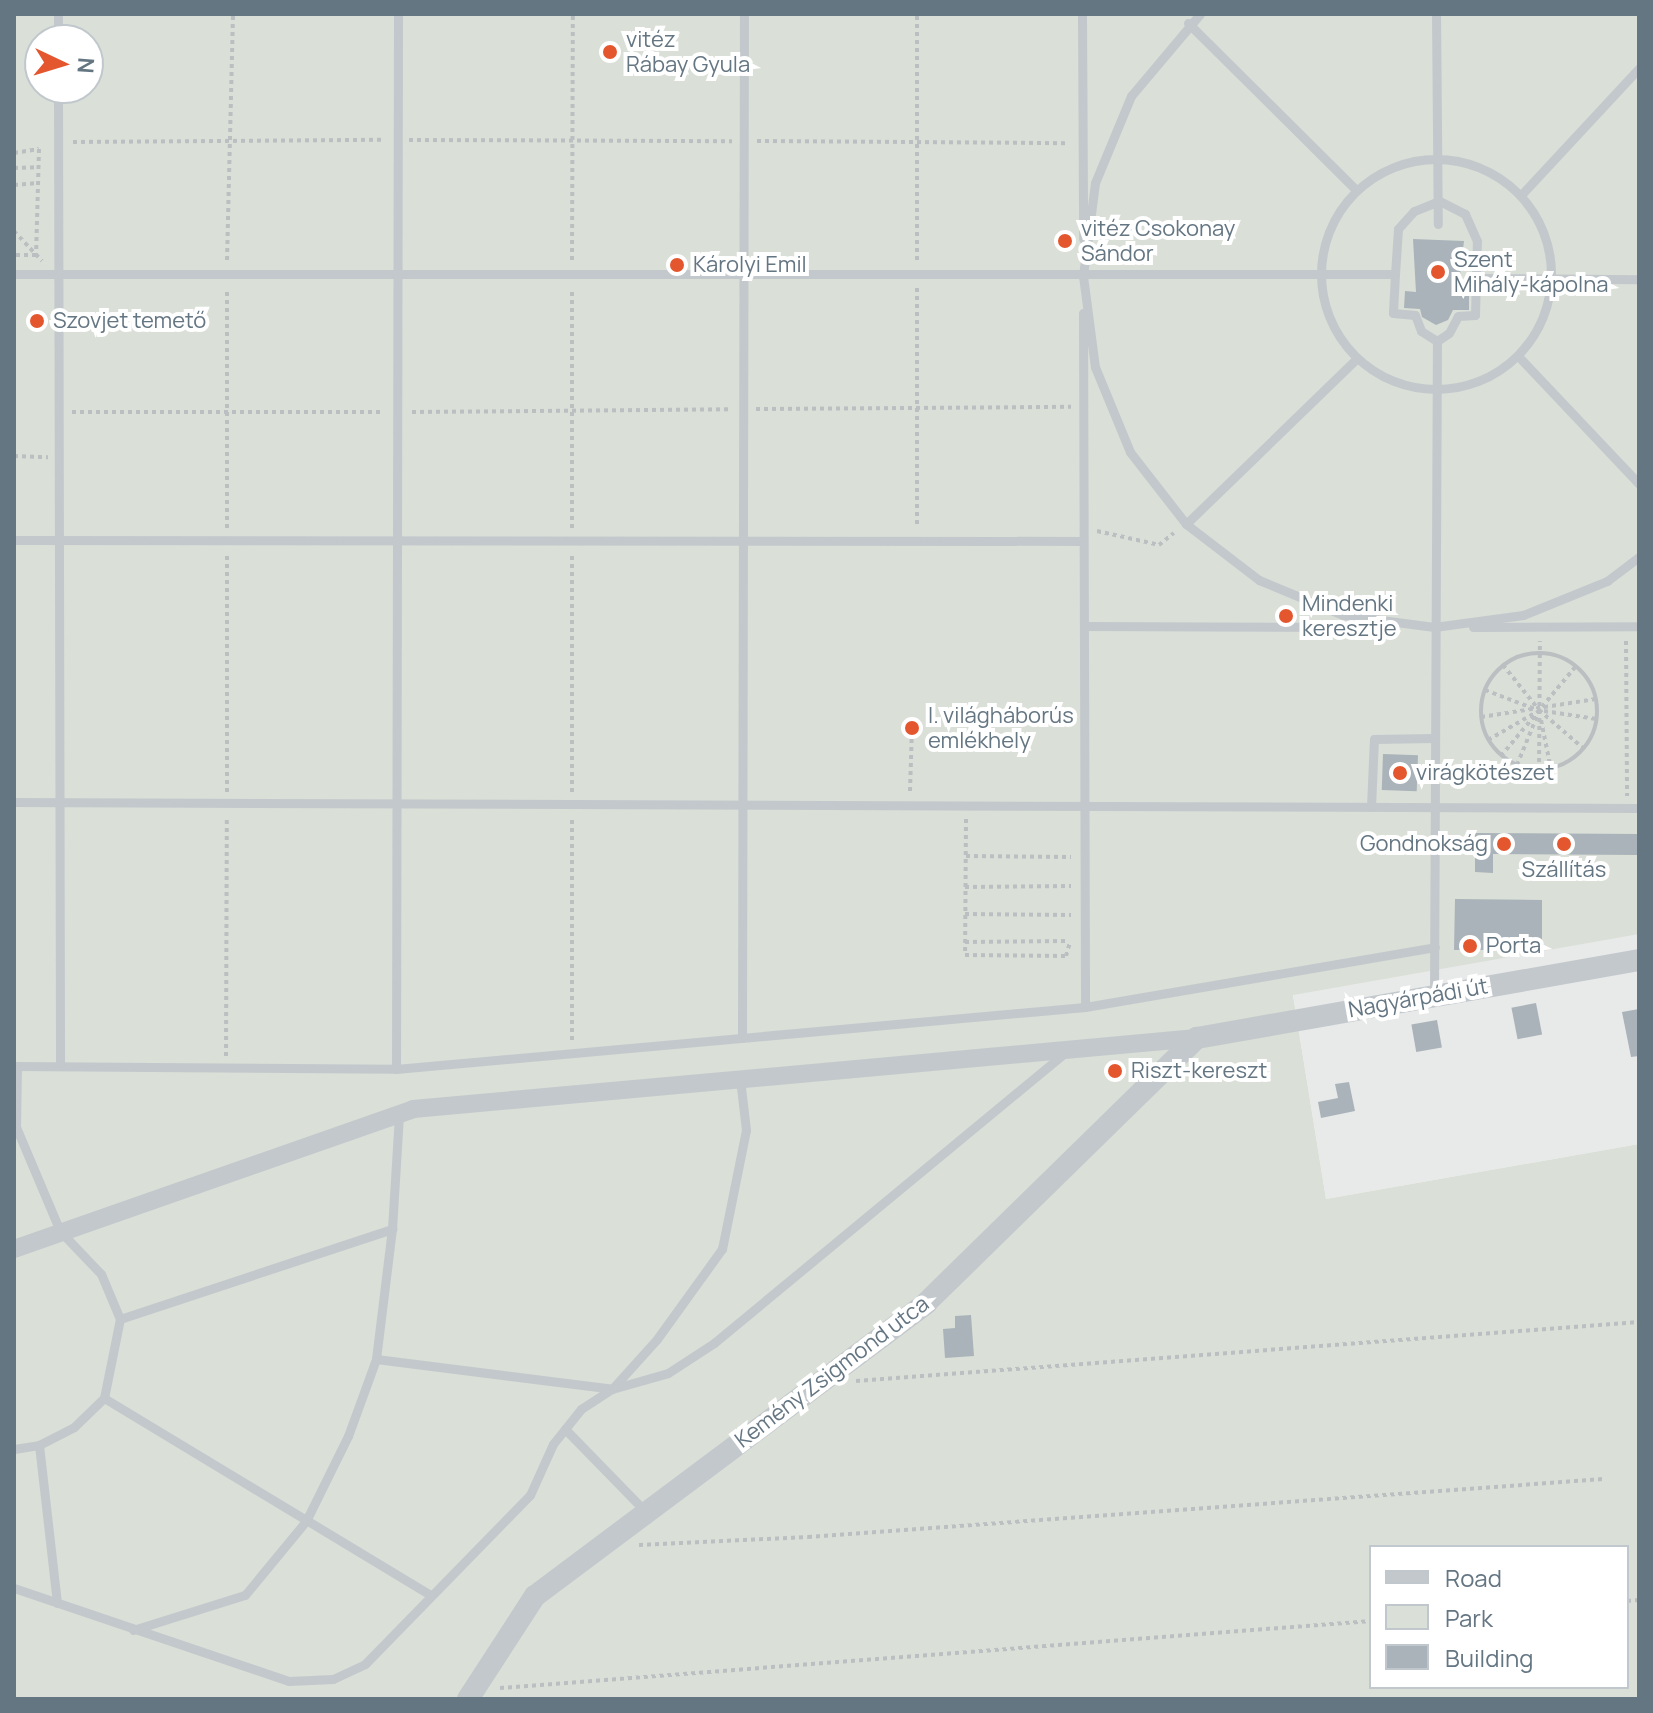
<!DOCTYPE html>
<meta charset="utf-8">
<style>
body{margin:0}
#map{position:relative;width:1653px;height:1713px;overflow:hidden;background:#fafaf8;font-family:Manrope,sans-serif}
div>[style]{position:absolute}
.built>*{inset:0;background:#e8e9e9}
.green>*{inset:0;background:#dadfd7}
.building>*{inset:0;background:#aab3b9;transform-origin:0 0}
.path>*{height:4px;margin-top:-2px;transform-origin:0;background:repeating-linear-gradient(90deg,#bbbfc2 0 4px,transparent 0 8px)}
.path>.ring{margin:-2px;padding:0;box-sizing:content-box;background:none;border:4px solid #bbbfc2;border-radius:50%}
.service>*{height:9px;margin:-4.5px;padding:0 4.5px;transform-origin:4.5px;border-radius:4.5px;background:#c3c8cc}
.service>.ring{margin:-4.5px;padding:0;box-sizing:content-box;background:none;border:9px solid #c3c8cc;border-radius:50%}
.minor>*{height:18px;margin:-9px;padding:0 9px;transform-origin:9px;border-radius:9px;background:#c3c8cc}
.tertiary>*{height:22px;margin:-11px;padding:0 11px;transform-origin:11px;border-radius:11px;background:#c3c8cc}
.dots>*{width:22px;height:22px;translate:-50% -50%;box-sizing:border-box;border:4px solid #fff;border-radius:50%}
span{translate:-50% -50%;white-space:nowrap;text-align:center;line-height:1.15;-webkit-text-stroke:8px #fff;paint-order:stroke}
.poi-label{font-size:22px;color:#657683}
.left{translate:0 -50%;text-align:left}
.right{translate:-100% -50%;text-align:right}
.street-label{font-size:22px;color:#657683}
.frame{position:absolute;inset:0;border:16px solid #657683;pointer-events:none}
.legend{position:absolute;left:1369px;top:1545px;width:260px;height:144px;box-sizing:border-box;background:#fff;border:2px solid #c1c8cd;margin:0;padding:10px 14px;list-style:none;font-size:24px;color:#657683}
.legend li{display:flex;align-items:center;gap:16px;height:40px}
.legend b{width:40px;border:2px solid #c1c8cd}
.north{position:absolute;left:24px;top:24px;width:80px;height:80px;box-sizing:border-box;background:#fff;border:2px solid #c1c8cd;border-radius:50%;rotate:94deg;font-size:22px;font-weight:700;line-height:32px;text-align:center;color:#657683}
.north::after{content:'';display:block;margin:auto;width:28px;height:36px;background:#e4572e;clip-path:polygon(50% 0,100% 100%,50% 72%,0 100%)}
</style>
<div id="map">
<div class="built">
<i style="clip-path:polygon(1639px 812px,1639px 1144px,1326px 1199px,1293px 994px,1437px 969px)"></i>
</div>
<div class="green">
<i style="clip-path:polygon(evenodd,14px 14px,1639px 14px,1639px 934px,1293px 995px,1326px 1199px,1639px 1144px,1639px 1699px,14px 1699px,14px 14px,40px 40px,88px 40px,88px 88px,40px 88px,40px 40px,14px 14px,1371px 1547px,1627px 1547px,1627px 1687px,1371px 1687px,1371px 1547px)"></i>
</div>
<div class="building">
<i style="clip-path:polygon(1413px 239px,1464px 241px,1458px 292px,1469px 293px,1469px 310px,1453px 310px,1448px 320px,1436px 325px,1422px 317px,1420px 309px,1404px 308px,1405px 291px,1416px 292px)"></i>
<i style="left:1383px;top:754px;width:35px;height:36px;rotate:2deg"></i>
<i style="clip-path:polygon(1475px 833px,1639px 834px,1639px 855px,1493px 854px,1493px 873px,1475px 872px)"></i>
<i style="clip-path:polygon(1455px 899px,1542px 900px,1542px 943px,1485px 943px,1485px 950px,1454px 950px)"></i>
<i style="left:1536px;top:1003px;width:32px;height:25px;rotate:79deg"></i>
<i style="clip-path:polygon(1639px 1009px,1639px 1056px,1631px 1057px,1622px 1012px)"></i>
<i style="left:1437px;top:1020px;width:28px;height:26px;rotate:80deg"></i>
<i style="clip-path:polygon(1349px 1082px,1355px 1111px,1321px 1118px,1318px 1102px,1338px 1098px,1335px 1084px)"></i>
<i style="clip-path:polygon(971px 1315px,974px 1356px,945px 1358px,943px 1329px,955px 1328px,955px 1316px)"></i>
</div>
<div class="path">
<i style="left:409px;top:140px;width:323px;rotate:0.2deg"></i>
<i style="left:757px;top:141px;width:311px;rotate:0.4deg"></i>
<i style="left:73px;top:142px;width:311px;rotate:-0.4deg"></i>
<i style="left:14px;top:153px;width:25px;rotate:-9deg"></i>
<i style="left:39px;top:149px;width:106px;rotate:91.6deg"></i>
<i style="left:36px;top:255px;width:22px;rotate:180deg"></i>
<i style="left:14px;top:168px;width:24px;rotate:-2deg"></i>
<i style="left:14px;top:185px;width:24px;rotate:-5deg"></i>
<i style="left:14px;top:207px;width:16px;rotate:90deg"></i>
<i style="left:14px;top:231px;width:41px;rotate:47deg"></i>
<i style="left:227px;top:260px;width:246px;rotate:-88.6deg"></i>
<i style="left:572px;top:260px;width:246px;rotate:-89.8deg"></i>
<i style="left:917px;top:260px;width:246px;rotate:-90deg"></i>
<i style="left:917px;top:288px;width:240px;rotate:90deg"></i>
<i style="left:756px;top:409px;width:315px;rotate:-0.4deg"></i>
<i style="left:72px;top:412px;width:311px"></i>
<i style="left:412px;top:412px;width:319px;rotate:-0.5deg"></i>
<i style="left:14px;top:456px;width:34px;rotate:2deg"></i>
<i style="left:227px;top:528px;width:240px;rotate:-90deg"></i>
<i style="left:572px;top:528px;width:240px;rotate:-90deg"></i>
<i style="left:1097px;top:531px;width:64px;rotate:12.7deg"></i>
<i style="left:1159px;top:545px;width:19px;rotate:-39deg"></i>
<i style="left:1626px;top:641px;width:155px;rotate:89.6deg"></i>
<i class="ring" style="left:1481px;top:653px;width:112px;height:112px"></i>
<i style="left:1503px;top:665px;width:58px;rotate:51.3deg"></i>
<i style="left:1539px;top:710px;width:60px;rotate:40.9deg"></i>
<i style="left:1485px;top:690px;width:53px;rotate:20.8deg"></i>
<i style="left:1544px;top:711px;width:53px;rotate:8.7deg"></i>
<i style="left:1481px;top:717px;width:116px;rotate:-8.9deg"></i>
<i style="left:1541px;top:720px;width:50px;rotate:78.5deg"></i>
<i style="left:1488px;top:740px;width:54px;rotate:-29.9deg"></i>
<i style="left:1501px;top:756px;width:117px;rotate:-50.2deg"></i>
<i style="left:1517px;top:765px;width:53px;rotate:-67.8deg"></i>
<i style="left:1539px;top:770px;width:129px;rotate:-89.6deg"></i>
<i style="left:910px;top:791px;width:63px;rotate:-88.2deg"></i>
<i style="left:227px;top:792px;width:240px;rotate:-90deg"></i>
<i style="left:572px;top:792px;width:240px;rotate:-90deg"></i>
<i style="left:966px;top:819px;width:136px;rotate:90.4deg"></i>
<i style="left:965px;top:955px;width:101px;rotate:0.6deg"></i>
<i style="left:1066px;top:956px;width:15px;rotate:-74deg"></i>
<i style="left:966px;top:856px;width:105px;rotate:0.5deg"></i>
<i style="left:965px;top:887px;width:106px;rotate:-0.5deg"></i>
<i style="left:965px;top:914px;width:106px;rotate:0.5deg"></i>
<i style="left:965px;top:942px;width:101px;rotate:-0.6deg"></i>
<i style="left:572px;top:1040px;width:224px;rotate:-90deg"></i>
<i style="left:226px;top:1056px;width:240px;rotate:-89.8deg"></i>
<i style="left:856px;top:1381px;width:785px;rotate:-4.31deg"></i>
<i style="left:639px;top:1545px;width:169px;rotate:-2.7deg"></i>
<i style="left:808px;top:1537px;width:797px;rotate:-4.17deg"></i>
<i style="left:1627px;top:1601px;width:12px;rotate:-5deg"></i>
<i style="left:500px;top:1688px;width:874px;rotate:-4.4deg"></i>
</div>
<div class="service">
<i style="left:1082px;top:14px;width:225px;rotate:89.7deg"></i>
<i style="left:1200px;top:14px;width:107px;rotate:130.1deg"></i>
<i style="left:1131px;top:96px;width:94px;rotate:112.5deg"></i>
<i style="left:1095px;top:183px;width:94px;rotate:97.4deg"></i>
<i style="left:1083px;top:276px;width:92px;rotate:82.5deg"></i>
<i style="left:1095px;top:367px;width:92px;rotate:67.6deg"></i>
<i style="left:1130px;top:452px;width:91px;rotate:52.1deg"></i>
<i style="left:1186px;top:524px;width:92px;rotate:37.5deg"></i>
<i style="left:1259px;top:580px;width:91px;rotate:22.6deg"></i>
<i style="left:1343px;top:615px;width:92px;rotate:7.5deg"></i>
<i style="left:1434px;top:627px;width:90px;rotate:-7.7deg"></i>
<i style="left:1523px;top:615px;width:91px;rotate:-22deg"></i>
<i style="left:1607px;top:581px;width:40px;rotate:-37deg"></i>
<i style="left:1436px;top:14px;width:210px;rotate:89.5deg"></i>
<i style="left:1188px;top:23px;width:237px;rotate:44.8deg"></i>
<i style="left:58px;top:40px;width:26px;rotate:-90deg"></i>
<i style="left:58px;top:88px;width:978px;rotate:89.88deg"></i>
<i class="ring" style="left:1321px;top:159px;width:221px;height:221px"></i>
<i style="left:1522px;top:194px;width:172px;rotate:-47.1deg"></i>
<i style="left:14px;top:274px;width:1381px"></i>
<i style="left:1395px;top:274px;width:39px;rotate:93deg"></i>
<i style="left:1393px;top:313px;width:22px;rotate:5deg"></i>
<i style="left:1415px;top:315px;width:17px;rotate:69deg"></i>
<i style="left:1421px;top:331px;width:19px;rotate:32deg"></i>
<i style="left:1437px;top:341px;width:14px;rotate:-34deg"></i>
<i style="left:1449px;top:333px;width:19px;rotate:-62deg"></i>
<i style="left:1458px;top:316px;width:17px;rotate:-3deg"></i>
<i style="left:1475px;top:315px;width:74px;rotate:-88.5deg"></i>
<i style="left:1477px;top:241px;width:30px;rotate:-114deg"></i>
<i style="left:1465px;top:214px;width:29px;rotate:-153deg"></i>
<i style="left:1439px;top:201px;width:27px;rotate:158deg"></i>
<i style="left:1414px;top:211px;width:24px;rotate:132deg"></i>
<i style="left:1398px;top:229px;width:45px;rotate:93.8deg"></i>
<i style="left:1476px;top:278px;width:163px;rotate:0.4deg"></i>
<i style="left:1083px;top:313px;width:694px;rotate:89.83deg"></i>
<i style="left:1519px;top:357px;width:175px;rotate:46.6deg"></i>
<i style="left:1186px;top:524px;width:237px;rotate:-44.1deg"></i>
<i style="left:14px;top:540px;width:1069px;rotate:0.05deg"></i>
<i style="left:1085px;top:626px;width:309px;rotate:0.2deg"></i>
<i style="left:1473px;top:627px;width:166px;rotate:-0.3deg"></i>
<i style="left:14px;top:802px;width:1625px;rotate:0.21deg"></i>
<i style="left:1371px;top:807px;width:68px;rotate:-87.5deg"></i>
<i style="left:1374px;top:739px;width:60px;rotate:-1deg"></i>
<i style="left:1434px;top:994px;width:653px;rotate:-89.74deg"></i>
<i style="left:742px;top:1038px;width:1024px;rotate:-89.89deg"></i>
<i style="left:14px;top:1066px;width:382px;rotate:0.4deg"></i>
<i style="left:396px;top:1069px;width:692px;rotate:-5.14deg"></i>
<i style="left:1085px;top:1007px;width:355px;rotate:-9.7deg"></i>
<i style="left:396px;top:1069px;width:1055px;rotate:-89.89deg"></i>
<i style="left:120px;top:1319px;width:287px;rotate:-18.3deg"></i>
<i style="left:376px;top:1359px;width:238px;rotate:7.2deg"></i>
<i style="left:612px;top:1389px;width:67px;rotate:-48deg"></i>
<i style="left:657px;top:1339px;width:111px;rotate:-54.2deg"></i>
<i style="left:722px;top:1249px;width:121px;rotate:-78.6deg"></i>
<i style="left:746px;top:1130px;width:51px;rotate:-96.7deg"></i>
<i style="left:104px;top:1398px;width:381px;rotate:31.1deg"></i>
<i style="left:565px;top:1429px;width:116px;rotate:45.7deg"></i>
<i style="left:39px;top:1445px;width:159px;rotate:83.5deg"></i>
<i style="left:14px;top:1449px;width:25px;rotate:-9deg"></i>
<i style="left:39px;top:1445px;width:39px;rotate:-27deg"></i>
<i style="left:74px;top:1427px;width:42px;rotate:-44deg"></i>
<i style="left:104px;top:1398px;width:81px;rotate:-78.6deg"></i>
<i style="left:120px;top:1319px;width:49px;rotate:-112.9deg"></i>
<i style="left:101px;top:1274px;width:59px;rotate:-133.6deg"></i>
<i style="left:60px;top:1231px;width:113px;rotate:-112.9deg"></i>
<i style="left:16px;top:1127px;width:61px;rotate:-89.1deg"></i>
<i style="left:14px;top:1588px;width:290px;rotate:18.7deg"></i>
<i style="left:289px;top:1681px;width:44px;rotate:-2.6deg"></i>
<i style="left:333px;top:1679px;width:35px;rotate:-25deg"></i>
<i style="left:365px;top:1664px;width:236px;rotate:-45.7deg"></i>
<i style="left:530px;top:1495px;width:56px;rotate:-65.7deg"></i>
<i style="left:553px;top:1444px;width:45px;rotate:-51.3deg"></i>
<i style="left:581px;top:1409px;width:37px;rotate:-33deg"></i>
<i style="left:612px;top:1389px;width:58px;rotate:-15.9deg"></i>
<i style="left:668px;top:1373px;width:55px;rotate:-33.1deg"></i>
<i style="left:714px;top:1343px;width:457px;rotate:-39.6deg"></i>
<i style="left:133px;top:1630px;width:117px;rotate:-17.4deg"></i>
<i style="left:245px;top:1595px;width:96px;rotate:-50.5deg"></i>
<i style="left:306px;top:1521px;width:95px;rotate:-63.7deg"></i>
<i style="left:348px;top:1436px;width:82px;rotate:-70deg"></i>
<i style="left:376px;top:1359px;width:131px;rotate:-83deg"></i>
<i style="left:392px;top:1229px;width:116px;rotate:-86.5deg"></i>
</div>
<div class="minor">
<i style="left:14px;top:1249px;width:423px;rotate:-19.3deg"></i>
<i style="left:413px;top:1109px;width:787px;rotate:-5.17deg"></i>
</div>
<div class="tertiary">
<i style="left:468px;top:1699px;width:123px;rotate:-57deg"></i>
<i style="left:535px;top:1596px;width:489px;rotate:-36.8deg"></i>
<i style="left:926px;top:1303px;width:379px;rotate:-44.4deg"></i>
<i style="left:1197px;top:1038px;width:449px;rotate:-10deg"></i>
</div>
<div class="dots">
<i style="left:610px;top:52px;background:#e4572e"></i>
<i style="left:1065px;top:241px;background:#e4572e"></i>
<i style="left:677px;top:265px;background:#e4572e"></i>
<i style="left:1438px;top:272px;background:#e4572e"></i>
<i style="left:37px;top:321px;background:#e4572e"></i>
<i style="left:1286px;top:616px;background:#e4572e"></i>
<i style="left:912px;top:728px;background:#e4572e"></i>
<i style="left:1400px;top:773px;background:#e4572e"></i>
<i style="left:1504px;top:844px;background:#e4572e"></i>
<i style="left:1564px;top:844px;background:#e4572e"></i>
<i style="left:1470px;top:946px;background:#e4572e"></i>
<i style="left:1115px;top:1071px;background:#e4572e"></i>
</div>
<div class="poi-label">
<span class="left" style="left:626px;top:52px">vitéz<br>Rábay Gyula</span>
<span class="left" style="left:1081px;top:241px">vitéz Csokonay<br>Sándor</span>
<span class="left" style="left:1454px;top:272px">Szent<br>Mihály-kápolna</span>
<span class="left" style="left:693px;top:265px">Károlyi Emil</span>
<span class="left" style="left:53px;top:321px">Szovjet temető</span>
<span class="left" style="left:1302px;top:616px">Mindenki<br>keresztje</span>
<span class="left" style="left:928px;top:728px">I. világháborús<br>emlékhely</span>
<span class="left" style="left:1416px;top:773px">virágkötészet</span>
<span class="right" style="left:1488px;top:844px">Gondnokság</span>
<span style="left:1564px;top:870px">Szállítás</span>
<span class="left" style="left:1486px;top:946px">Porta</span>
<span class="left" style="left:1131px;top:1071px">Riszt-kereszt</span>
</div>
<div class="street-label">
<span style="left:1418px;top:998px;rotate:-10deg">Nagyárpádi út</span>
<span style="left:832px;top:1372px;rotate:-37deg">Kemény Zsigmond utca</span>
</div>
<div class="frame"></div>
<ul class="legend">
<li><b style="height:10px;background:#c3c8cc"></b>Road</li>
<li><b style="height:22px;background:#dadfd7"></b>Park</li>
<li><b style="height:22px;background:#aab3b9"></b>Building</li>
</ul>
<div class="north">N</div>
</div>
